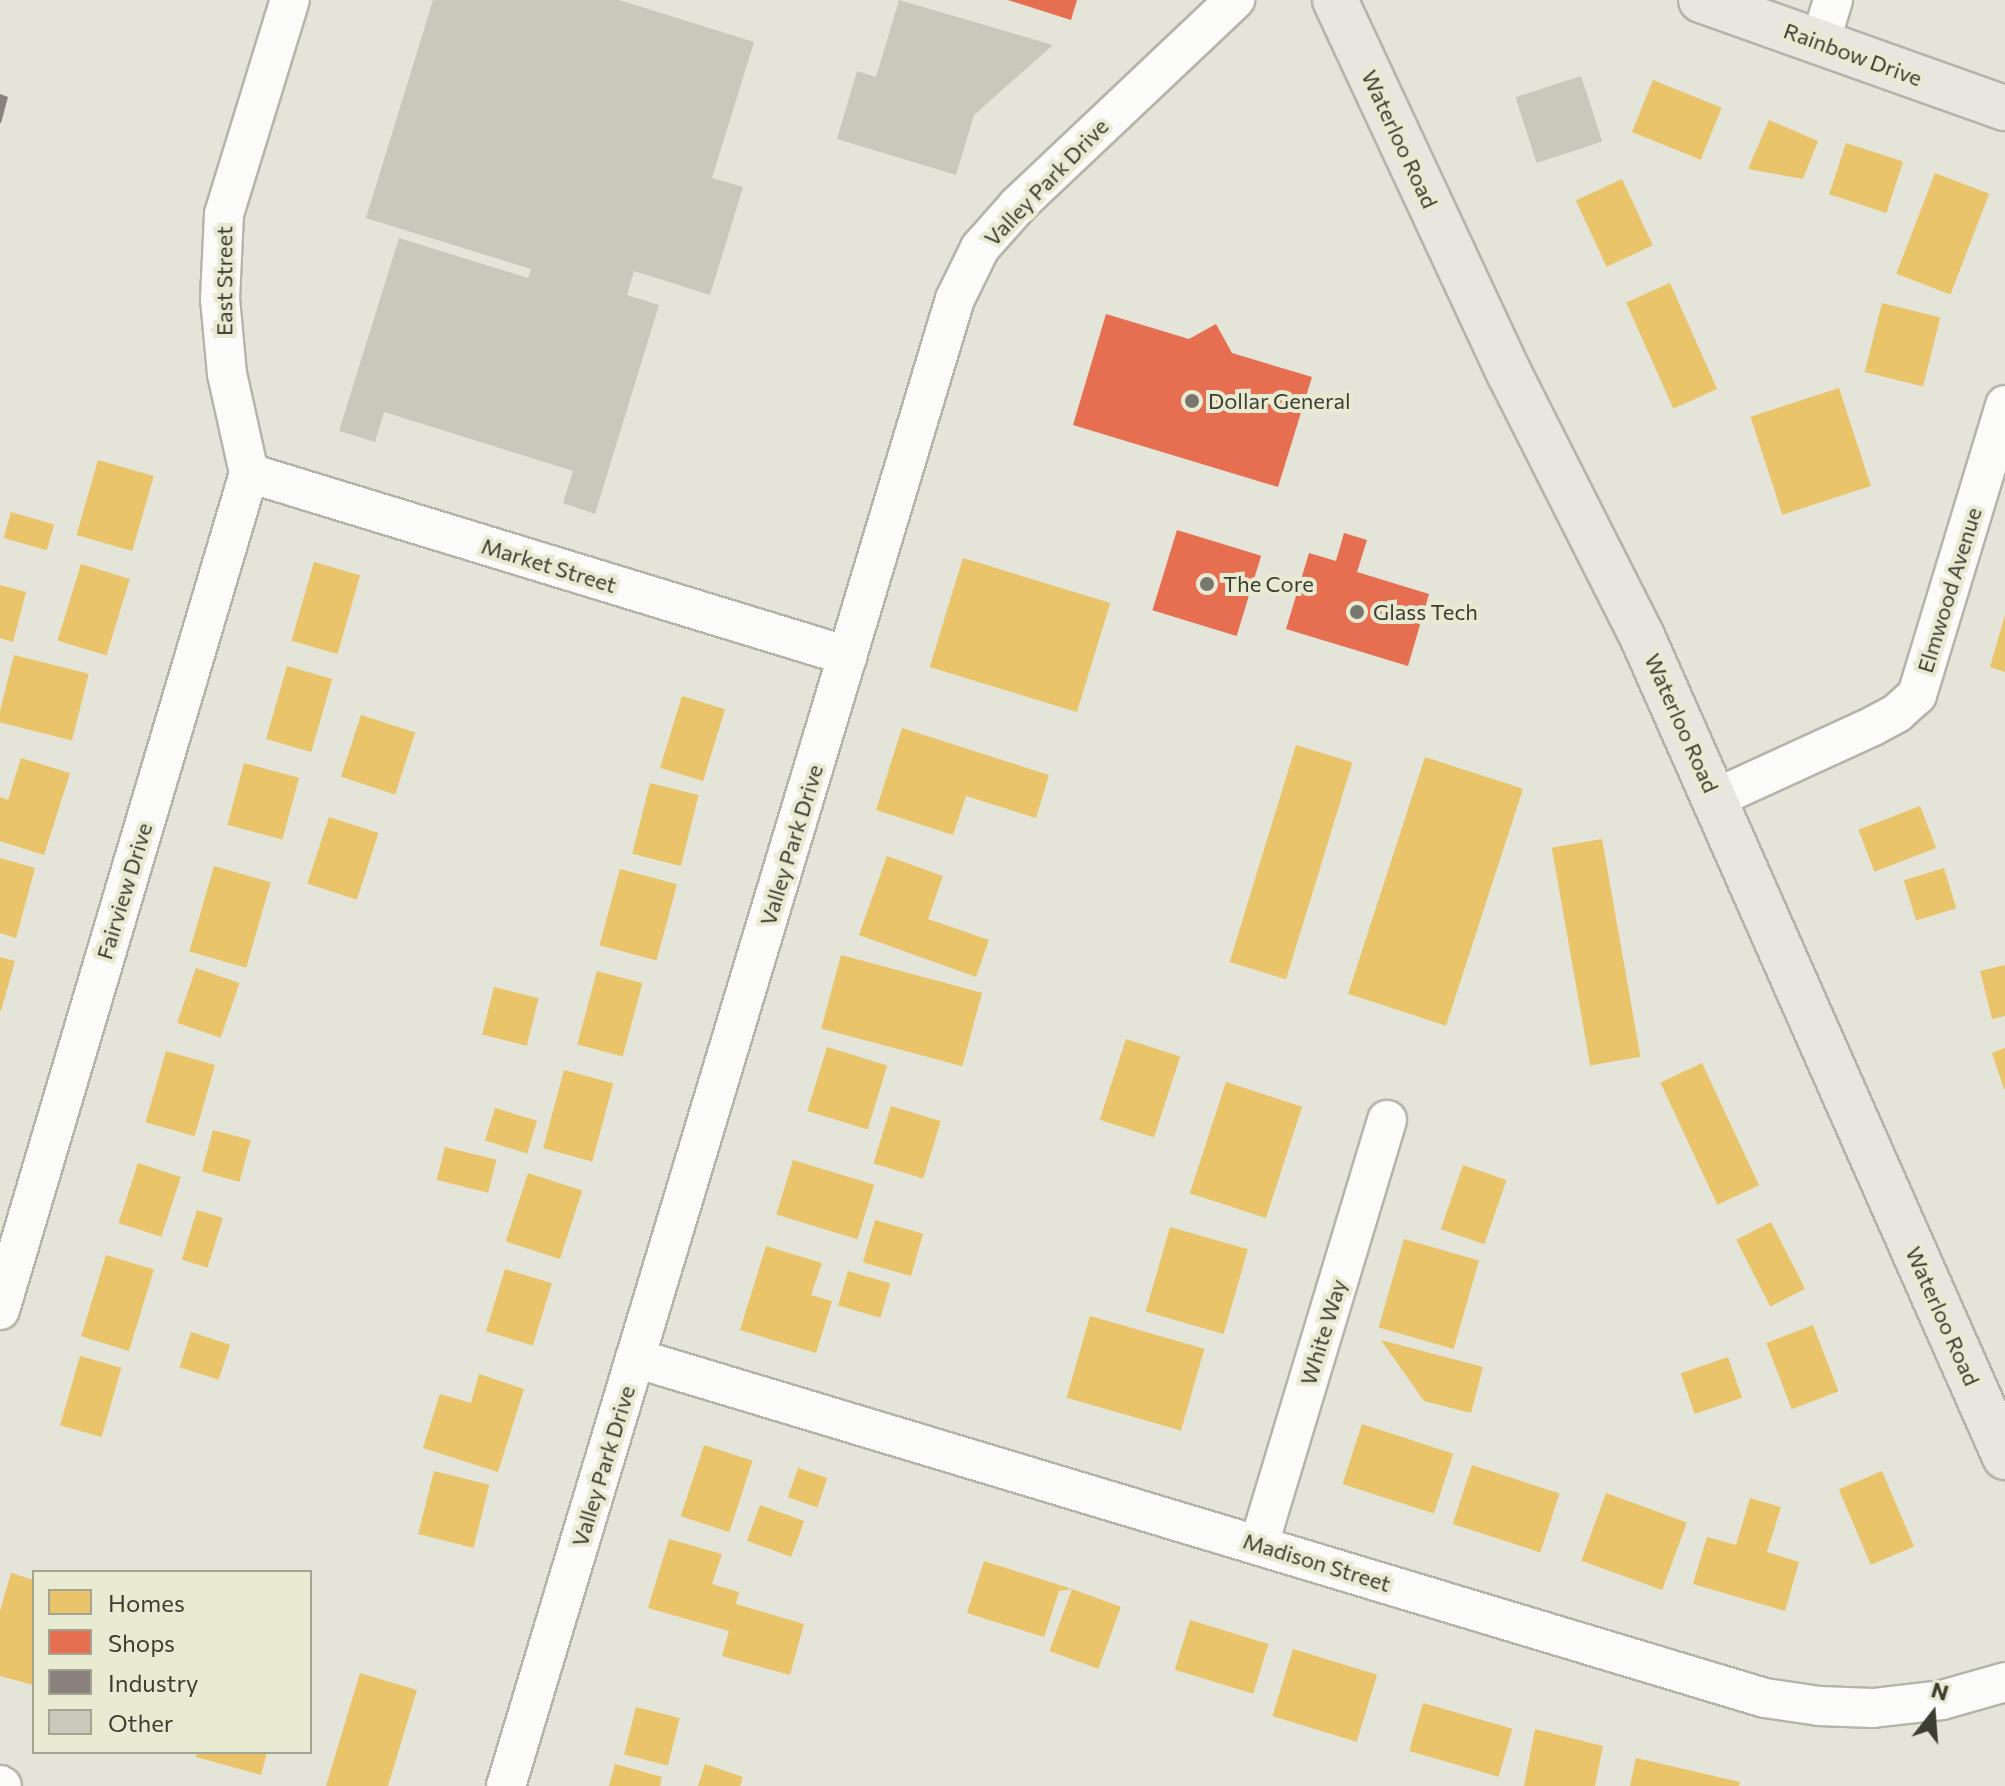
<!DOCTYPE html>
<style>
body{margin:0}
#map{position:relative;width:2005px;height:1786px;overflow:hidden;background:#e4e4d8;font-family:Commissioner,sans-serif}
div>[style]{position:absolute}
.homes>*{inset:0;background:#e9c46a;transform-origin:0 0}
.shops>*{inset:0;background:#e76f51;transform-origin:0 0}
.industry>*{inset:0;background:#8a817c}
.building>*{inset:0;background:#c8c9bb;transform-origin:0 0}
.roads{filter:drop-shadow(2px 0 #b4b4aa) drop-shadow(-2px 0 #b4b4aa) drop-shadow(0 2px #b4b4aa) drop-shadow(0 -2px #b4b4aa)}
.minor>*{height:38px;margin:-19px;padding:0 19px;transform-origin:19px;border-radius:19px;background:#fbfbf9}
.major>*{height:44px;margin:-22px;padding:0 22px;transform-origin:22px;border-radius:22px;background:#e7e7e0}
.dots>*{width:22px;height:22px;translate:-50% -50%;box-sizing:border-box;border:4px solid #e8ead2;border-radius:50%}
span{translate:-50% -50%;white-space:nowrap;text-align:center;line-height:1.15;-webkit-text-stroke:8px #e8ead2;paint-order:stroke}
.street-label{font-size:22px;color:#3c3d33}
.poi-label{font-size:22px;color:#3c3d33}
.left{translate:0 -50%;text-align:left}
.legend{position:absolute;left:32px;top:1570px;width:280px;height:184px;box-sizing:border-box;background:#e8ead2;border:2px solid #a3a592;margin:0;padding:10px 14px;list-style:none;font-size:24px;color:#3c3d33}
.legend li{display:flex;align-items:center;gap:16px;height:40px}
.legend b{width:40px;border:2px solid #a3a592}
.north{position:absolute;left:1893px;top:1674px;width:80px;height:80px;-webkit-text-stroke:6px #e8ead2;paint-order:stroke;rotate:17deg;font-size:22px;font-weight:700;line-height:32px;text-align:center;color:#3c3d33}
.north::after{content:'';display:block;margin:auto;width:28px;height:36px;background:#3c3d33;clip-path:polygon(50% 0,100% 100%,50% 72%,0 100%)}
</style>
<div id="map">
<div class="homes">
<i style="left:1653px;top:80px;width:74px;height:56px;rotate:22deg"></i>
<i style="clip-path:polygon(1769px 120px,1818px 141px,1803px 179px,1748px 169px)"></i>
<i style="left:1846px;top:143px;width:60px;height:54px;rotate:18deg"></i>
<i style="left:1935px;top:173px;width:58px;height:108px;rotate:21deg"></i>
<i style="left:1622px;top:179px;width:73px;height:51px;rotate:65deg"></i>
<i style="left:1670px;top:283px;width:116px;height:48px;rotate:66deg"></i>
<i style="left:1882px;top:303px;width:60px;height:71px;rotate:14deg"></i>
<i style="left:1839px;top:388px;width:103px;height:93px;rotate:72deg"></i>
<i style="left:98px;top:460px;width:58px;height:78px;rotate:16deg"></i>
<i style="left:11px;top:512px;width:45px;height:27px;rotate:16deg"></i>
<i style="left:963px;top:558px;width:154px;height:114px;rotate:17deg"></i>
<i style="left:314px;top:562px;width:48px;height:82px;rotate:16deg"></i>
<i style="left:81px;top:564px;width:51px;height:80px;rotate:17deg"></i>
<i style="clip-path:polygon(0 585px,26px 592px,13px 642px,0 638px)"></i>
<i style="clip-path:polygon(2005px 615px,2005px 672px,1990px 667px)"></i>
<i style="left:14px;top:655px;width:77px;height:69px;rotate:14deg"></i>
<i style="left:287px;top:666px;width:47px;height:76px;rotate:16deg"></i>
<i style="left:682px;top:696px;width:45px;height:75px;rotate:17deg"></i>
<i style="left:361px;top:715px;width:57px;height:65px;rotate:18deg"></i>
<i style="clip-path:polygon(902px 728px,1049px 775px,1036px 818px,966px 796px,953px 835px,876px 810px)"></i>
<i style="left:1296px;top:745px;width:59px;height:227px;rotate:17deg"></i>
<i style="left:1425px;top:757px;width:103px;height:249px;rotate:18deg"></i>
<i style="clip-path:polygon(21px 758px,70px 773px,44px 855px,0 841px,0 797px,8px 800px)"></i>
<i style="left:244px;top:763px;width:57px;height:64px;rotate:15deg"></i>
<i style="left:650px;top:783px;width:50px;height:73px;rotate:14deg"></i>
<i style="left:1920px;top:806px;width:45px;height:66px;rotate:69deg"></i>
<i style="left:329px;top:817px;width:52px;height:70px;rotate:18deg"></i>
<i style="left:1602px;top:839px;width:221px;height:51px;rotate:80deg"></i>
<i style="clip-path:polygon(887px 856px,943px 876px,928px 919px,989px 940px,976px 977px,859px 935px)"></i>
<i style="clip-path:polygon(0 858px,35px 868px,16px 938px,0 933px)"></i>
<i style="left:214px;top:866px;width:59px;height:89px;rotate:16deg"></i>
<i style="left:1944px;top:868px;width:42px;height:42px;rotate:73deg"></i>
<i style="left:620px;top:869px;width:59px;height:79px;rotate:15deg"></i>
<i style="left:841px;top:955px;width:146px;height:76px;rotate:15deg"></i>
<i style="clip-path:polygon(0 957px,15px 961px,1px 1011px,0 1011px)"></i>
<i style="clip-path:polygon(2005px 965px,2005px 1016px,1992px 1019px,1980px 971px)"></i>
<i style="left:196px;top:968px;width:46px;height:58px;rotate:19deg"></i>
<i style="left:597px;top:971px;width:47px;height:76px;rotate:15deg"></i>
<i style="left:494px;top:987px;width:46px;height:49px;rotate:14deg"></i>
<i style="left:1126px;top:1039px;width:57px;height:85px;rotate:18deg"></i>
<i style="left:827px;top:1047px;width:63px;height:67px;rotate:17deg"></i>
<i style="clip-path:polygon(2005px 1048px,2005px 1089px,2004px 1089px,1992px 1053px)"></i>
<i style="left:166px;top:1051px;width:51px;height:74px;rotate:16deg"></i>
<i style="left:1702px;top:1063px;width:135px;height:46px;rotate:65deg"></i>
<i style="left:564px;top:1070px;width:51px;height:81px;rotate:15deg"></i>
<i style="left:1226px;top:1082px;width:80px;height:117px;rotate:18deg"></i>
<i style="left:891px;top:1106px;width:52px;height:60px;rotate:17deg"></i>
<i style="left:495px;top:1108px;width:44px;height:34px;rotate:17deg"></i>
<i style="left:213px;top:1130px;width:39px;height:43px;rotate:15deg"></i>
<i style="left:445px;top:1147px;width:53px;height:34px;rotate:14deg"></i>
<i style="left:793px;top:1160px;width:85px;height:57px;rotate:17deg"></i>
<i style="left:138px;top:1163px;width:45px;height:63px;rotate:18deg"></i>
<i style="left:1463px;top:1165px;width:46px;height:68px;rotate:19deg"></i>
<i style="left:528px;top:1173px;width:57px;height:72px;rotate:18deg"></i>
<i style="left:197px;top:1210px;width:27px;height:52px;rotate:17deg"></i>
<i style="left:875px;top:1220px;width:50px;height:44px;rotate:16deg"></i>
<i style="left:1771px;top:1222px;width:75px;height:39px;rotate:63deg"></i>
<i style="left:1170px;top:1227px;width:81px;height:88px;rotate:16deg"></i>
<i style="left:1404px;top:1239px;width:78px;height:92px;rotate:16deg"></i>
<i style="clip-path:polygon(766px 1246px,822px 1263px,811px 1295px,832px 1301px,816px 1353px,740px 1330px)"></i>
<i style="left:106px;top:1255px;width:50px;height:85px;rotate:17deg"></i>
<i style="left:505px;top:1269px;width:49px;height:65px;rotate:17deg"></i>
<i style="left:848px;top:1271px;width:44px;height:36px;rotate:16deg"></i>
<i style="left:1090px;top:1316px;width:119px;height:85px;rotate:16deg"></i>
<i style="left:1813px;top:1325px;width:71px;height:50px;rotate:69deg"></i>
<i style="left:191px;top:1332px;width:41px;height:37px;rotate:18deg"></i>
<i style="clip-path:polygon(1381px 1340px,1483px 1367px,1471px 1413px,1424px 1401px)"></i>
<i style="left:80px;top:1356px;width:43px;height:72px;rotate:16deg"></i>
<i style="left:1728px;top:1357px;width:43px;height:50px;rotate:71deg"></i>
<i style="clip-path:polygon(479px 1374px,524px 1389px,498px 1472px,423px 1448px,440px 1394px,471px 1403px)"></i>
<i style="left:1362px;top:1424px;width:96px;height:63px;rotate:18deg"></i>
<i style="left:704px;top:1445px;width:51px;height:75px;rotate:18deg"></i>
<i style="left:1472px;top:1465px;width:92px;height:62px;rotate:18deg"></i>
<i style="left:798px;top:1468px;width:31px;height:31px;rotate:19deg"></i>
<i style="left:434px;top:1471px;width:57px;height:65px;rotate:14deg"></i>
<i style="left:1882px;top:1471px;width:82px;height:47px;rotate:67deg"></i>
<i style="left:1606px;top:1493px;width:86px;height:72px;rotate:20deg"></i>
<i style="clip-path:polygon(1750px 1498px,1781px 1507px,1767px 1552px,1799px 1562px,1785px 1611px,1693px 1584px,1707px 1537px,1736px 1545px)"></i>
<i style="left:760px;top:1505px;width:47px;height:38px;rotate:20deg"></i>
<i style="clip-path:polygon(669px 1539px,722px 1554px,712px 1584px,739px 1592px,736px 1604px,804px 1624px,790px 1675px,722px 1656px,729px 1631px,648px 1608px)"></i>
<i style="clip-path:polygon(984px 1561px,1072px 1589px,1059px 1591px,1044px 1637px,967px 1613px)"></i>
<i style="clip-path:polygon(11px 1573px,34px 1580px,33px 1685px,0 1676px,0 1611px)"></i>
<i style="left:1072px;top:1589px;width:52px;height:66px;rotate:20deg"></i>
<i style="left:1190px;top:1620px;width:82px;height:52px;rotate:17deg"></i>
<i style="left:1293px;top:1649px;width:88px;height:70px;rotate:17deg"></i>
<i style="clip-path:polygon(360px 1673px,417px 1690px,388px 1786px,326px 1786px)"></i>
<i style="left:1423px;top:1703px;width:93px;height:50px;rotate:16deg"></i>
<i style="left:636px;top:1707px;width:45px;height:49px;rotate:14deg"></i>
<i style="clip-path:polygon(1535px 1729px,1603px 1746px,1595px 1786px,1524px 1786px)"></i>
<i style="clip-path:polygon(197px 1752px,267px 1752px,261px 1775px,196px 1757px)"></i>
<i style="clip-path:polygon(1636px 1758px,1740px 1782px,1739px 1786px,1630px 1786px)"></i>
<i style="clip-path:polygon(615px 1764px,662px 1777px,660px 1786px,609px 1786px)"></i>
<i style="clip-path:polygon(705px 1764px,743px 1777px,740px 1786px,698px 1786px)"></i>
</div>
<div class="shops">
<i style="clip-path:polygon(1008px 0,1077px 0,1071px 20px)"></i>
<i style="clip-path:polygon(1106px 314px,1189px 339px,1216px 324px,1232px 353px,1312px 377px,1278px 487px,1073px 425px)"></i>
<i style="left:1177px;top:530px;width:88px;height:84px;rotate:17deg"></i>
<i style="clip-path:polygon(1344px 533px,1367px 540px,1357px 572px,1429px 594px,1408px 666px,1286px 629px,1309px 553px,1336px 561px)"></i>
</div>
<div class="industry">
<i style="clip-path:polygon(0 94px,8px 97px,1px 123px,0 123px)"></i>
</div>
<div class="building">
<i style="clip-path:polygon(433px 0,619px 0,754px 42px,712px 178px,743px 187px,710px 295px,634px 271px,627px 295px,659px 305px,595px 514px,563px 503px,573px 471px,384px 412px,375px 442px,339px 431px,399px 238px,528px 278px,531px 269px,366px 218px)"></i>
<i style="clip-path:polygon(899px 0,1053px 45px,974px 115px,956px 175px,837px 139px,857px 71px,876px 77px)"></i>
<i style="left:1581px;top:76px;width:69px;height:69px;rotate:72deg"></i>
</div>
<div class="roads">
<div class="minor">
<i style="left:1820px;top:43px;width:45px;rotate:-73.2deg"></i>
<i style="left:249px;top:473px;width:626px;rotate:16.99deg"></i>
<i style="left:249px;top:473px;width:101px;rotate:-102.5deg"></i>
<i style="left:227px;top:374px;width:75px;rotate:-95.3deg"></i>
<i style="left:220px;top:299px;width:85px;rotate:-87.3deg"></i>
<i style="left:224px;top:214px;width:224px;rotate:-72.9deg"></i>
<i style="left:1716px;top:798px;width:173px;rotate:-24.6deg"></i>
<i style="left:1873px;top:726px;width:27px;rotate:-28deg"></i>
<i style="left:1897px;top:713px;width:27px;rotate:-42deg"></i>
<i style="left:1917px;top:695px;width:303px;rotate:-73.1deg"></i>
<i style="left:0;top:1310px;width:873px;rotate:-73.43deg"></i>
<i style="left:635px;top:1358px;width:1180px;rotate:16.75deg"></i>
<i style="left:1765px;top:1698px;width:55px;rotate:8.4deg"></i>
<i style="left:1819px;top:1706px;width:54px;rotate:2.1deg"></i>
<i style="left:1873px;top:1708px;width:69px;rotate:-6.6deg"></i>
<i style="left:1942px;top:1700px;width:66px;rotate:-15.9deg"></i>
<i style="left:1259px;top:1544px;width:443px;rotate:-73.2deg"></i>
<i style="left:0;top:1785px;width:2px;rotate:27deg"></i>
<i style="left:506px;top:1786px;width:1553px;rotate:-73.2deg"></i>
<i style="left:955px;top:299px;width:57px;rotate:-63.9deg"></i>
<i style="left:980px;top:248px;width:57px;rotate:-48.5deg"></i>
<i style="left:1018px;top:205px;width:299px;rotate:-43.4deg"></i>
</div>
<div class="major">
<i style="left:1335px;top:0;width:412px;rotate:65deg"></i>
<i style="left:1509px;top:373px;width:292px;rotate:63.2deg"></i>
<i style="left:1641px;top:634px;width:900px;rotate:66.14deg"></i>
<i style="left:1701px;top:0;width:323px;rotate:19.6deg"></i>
</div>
</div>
<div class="dots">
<i style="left:1192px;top:401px;background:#77776d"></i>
<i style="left:1207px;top:584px;background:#77776d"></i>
<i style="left:1357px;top:612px;background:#77776d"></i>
</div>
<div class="street-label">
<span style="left:1853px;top:54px;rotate:20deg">Rainbow Drive</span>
<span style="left:1400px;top:139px;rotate:65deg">Waterloo Road</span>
<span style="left:1046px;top:182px;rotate:-46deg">Valley Park Drive</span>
<span style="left:224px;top:281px;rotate:-90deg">East Street</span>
<span style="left:549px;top:565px;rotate:17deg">Market Street</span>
<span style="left:1949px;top:590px;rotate:-73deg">Elmwood Avenue</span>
<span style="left:1682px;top:723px;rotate:66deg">Waterloo Road</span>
<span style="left:791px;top:845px;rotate:-73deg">Valley Park Drive</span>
<span style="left:124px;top:891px;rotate:-73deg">Fairview Drive</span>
<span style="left:1943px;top:1316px;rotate:66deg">Waterloo Road</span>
<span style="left:1323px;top:1332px;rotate:-73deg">White Way</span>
<span style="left:603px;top:1466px;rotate:-73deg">Valley Park Drive</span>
<span style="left:1317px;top:1562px;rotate:17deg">Madison Street</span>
</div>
<div class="poi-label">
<span class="left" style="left:1208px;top:401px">Dollar General</span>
<span class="left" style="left:1223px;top:584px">The Core</span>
<span class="left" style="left:1373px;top:612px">Glass Tech</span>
</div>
<ul class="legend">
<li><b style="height:22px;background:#e9c46a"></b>Homes</li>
<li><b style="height:22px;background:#e76f51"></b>Shops</li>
<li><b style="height:22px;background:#8a817c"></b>Industry</li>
<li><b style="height:22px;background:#c8c9bb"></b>Other</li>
</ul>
<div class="north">N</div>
</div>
